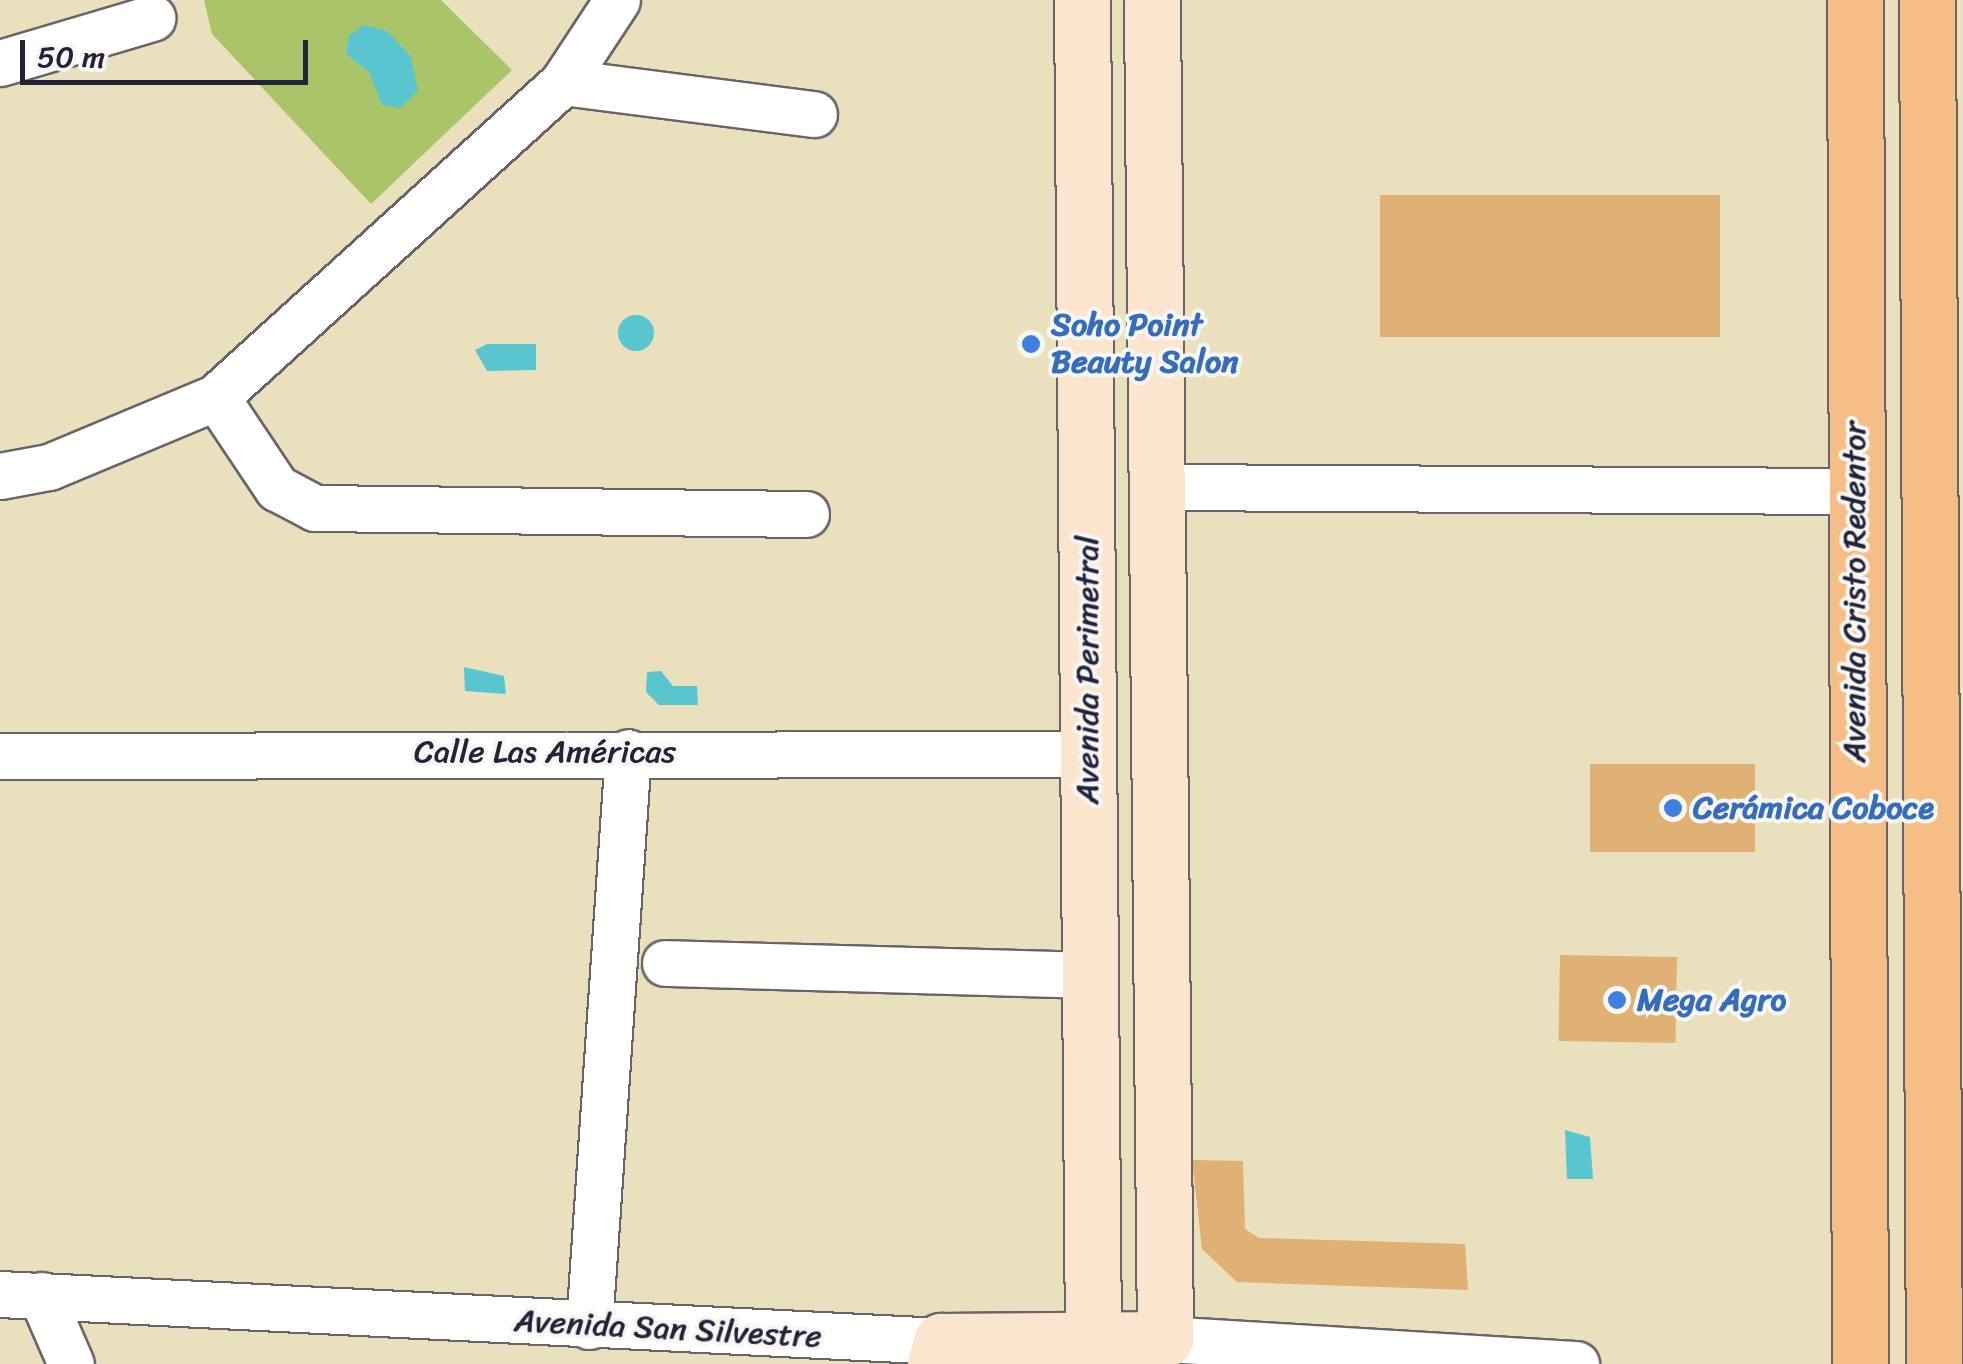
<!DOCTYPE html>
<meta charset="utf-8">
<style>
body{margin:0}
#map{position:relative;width:1963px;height:1364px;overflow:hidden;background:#eae0be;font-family:Sriracha,sans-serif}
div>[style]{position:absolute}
.green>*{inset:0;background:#aac46a}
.water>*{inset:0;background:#59c6cf}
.round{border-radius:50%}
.building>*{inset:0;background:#dfb174;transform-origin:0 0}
.roads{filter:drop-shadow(2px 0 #686469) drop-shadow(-2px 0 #686469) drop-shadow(0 2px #686469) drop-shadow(0 -2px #686469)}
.street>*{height:45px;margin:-22.5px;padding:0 22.5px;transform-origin:22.5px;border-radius:22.5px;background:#fff}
.secondary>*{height:55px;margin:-27.5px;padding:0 27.5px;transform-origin:27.5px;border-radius:27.5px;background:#fbe5cf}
.highway>*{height:55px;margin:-27.5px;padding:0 27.5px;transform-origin:27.5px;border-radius:27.5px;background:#f5be86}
.dots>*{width:28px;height:28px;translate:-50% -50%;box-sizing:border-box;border:5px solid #f6f6f2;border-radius:50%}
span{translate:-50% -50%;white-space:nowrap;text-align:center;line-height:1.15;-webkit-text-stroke:8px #f6f6f2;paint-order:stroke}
.shop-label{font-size:32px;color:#366cbe;font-weight:700}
.left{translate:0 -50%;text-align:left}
.street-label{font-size:32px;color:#22223b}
.scale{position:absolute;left:20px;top:40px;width:288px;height:45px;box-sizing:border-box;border:5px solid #22223b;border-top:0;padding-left:12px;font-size:30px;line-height:35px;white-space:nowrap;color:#22223b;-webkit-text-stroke:8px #f6f6f2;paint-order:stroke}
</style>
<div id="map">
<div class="green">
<i style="clip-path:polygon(204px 0,441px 0,512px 70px,371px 204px,212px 34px)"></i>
</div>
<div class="water">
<i style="clip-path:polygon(364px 25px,387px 31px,411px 57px,418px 91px,400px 108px,382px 105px,369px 72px,346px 54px,349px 35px)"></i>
<i class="round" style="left:618px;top:315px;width:36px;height:36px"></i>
<i style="clip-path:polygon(487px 344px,536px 344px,536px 370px,487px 371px,475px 350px)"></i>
<i style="clip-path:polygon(464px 667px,504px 676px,506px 694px,465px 691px)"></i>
<i style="clip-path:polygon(661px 671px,673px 686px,697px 686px,698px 705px,659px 705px,646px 692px,647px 672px)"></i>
<i style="clip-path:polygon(1565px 1130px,1590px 1137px,1593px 1179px,1567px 1179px)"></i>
</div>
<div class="building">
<i style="left:1720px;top:195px;width:142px;height:340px;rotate:90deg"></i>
<i style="left:1590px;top:764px;width:165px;height:88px"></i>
<i style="left:1560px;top:955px;width:117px;height:86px;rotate:1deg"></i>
<i style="clip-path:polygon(1192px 1160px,1243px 1161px,1245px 1229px,1259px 1238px,1465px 1244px,1468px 1290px,1237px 1282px,1202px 1249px)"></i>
</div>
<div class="roads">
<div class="street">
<i style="left:0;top:63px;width:159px;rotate:-16.5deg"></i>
<i style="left:563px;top:82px;width:253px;rotate:7.3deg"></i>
<i style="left:216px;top:397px;width:110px;rotate:56.2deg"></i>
<i style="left:277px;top:488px;width:43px;rotate:27.8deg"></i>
<i style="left:315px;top:508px;width:491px;rotate:0.7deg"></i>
<i style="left:0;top:476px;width:50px;rotate:-10.4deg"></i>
<i style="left:49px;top:467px;width:181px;rotate:-22.7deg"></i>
<i style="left:216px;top:397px;width:469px;rotate:-42.2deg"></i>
<i style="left:563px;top:82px;width:98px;rotate:-56.6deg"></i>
<i style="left:1157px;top:487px;width:697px;rotate:0.33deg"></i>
<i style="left:0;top:756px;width:1089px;rotate:-0.11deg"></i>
<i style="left:665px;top:963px;width:422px;rotate:1.6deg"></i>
<i style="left:0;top:1294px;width:942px;rotate:2.86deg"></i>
<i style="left:41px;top:1295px;width:75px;rotate:66.5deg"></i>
<i style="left:589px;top:1326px;width:575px;rotate:-86.11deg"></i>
<i style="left:1165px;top:1339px;width:412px;rotate:3.5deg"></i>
</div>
<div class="secondary">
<i style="left:1082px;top:0;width:1341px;rotate:89.53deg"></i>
<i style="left:935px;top:1364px;width:24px;rotate:-75deg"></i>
<i style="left:941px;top:1341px;width:224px;rotate:-0.5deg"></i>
<i style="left:1165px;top:1339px;width:1339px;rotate:-90.56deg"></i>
</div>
<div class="highway">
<i style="left:1855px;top:0;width:1364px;rotate:89.79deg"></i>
<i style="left:1927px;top:0;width:1364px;rotate:89.71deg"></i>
</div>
</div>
<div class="dots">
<i style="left:1031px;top:344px;background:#3f7fe0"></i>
<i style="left:1673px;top:808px;background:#3f7fe0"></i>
<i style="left:1617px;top:1000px;background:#3f7fe0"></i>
</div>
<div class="shop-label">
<span class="left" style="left:1051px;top:344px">Soho Point<br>Beauty Salon</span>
<span class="left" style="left:1693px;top:808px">Cerámica Coboce</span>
<span class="left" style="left:1637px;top:1000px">Mega Agro</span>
</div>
<div class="street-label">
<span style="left:1855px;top:592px;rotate:-90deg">Avenida Cristo Redentor</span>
<span style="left:1088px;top:670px;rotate:-90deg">Avenida Perimetral</span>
<span style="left:545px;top:752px">Calle Las Américas</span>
<span style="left:668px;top:1329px;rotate:3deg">Avenida San Silvestre</span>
</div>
<div class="scale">50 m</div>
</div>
